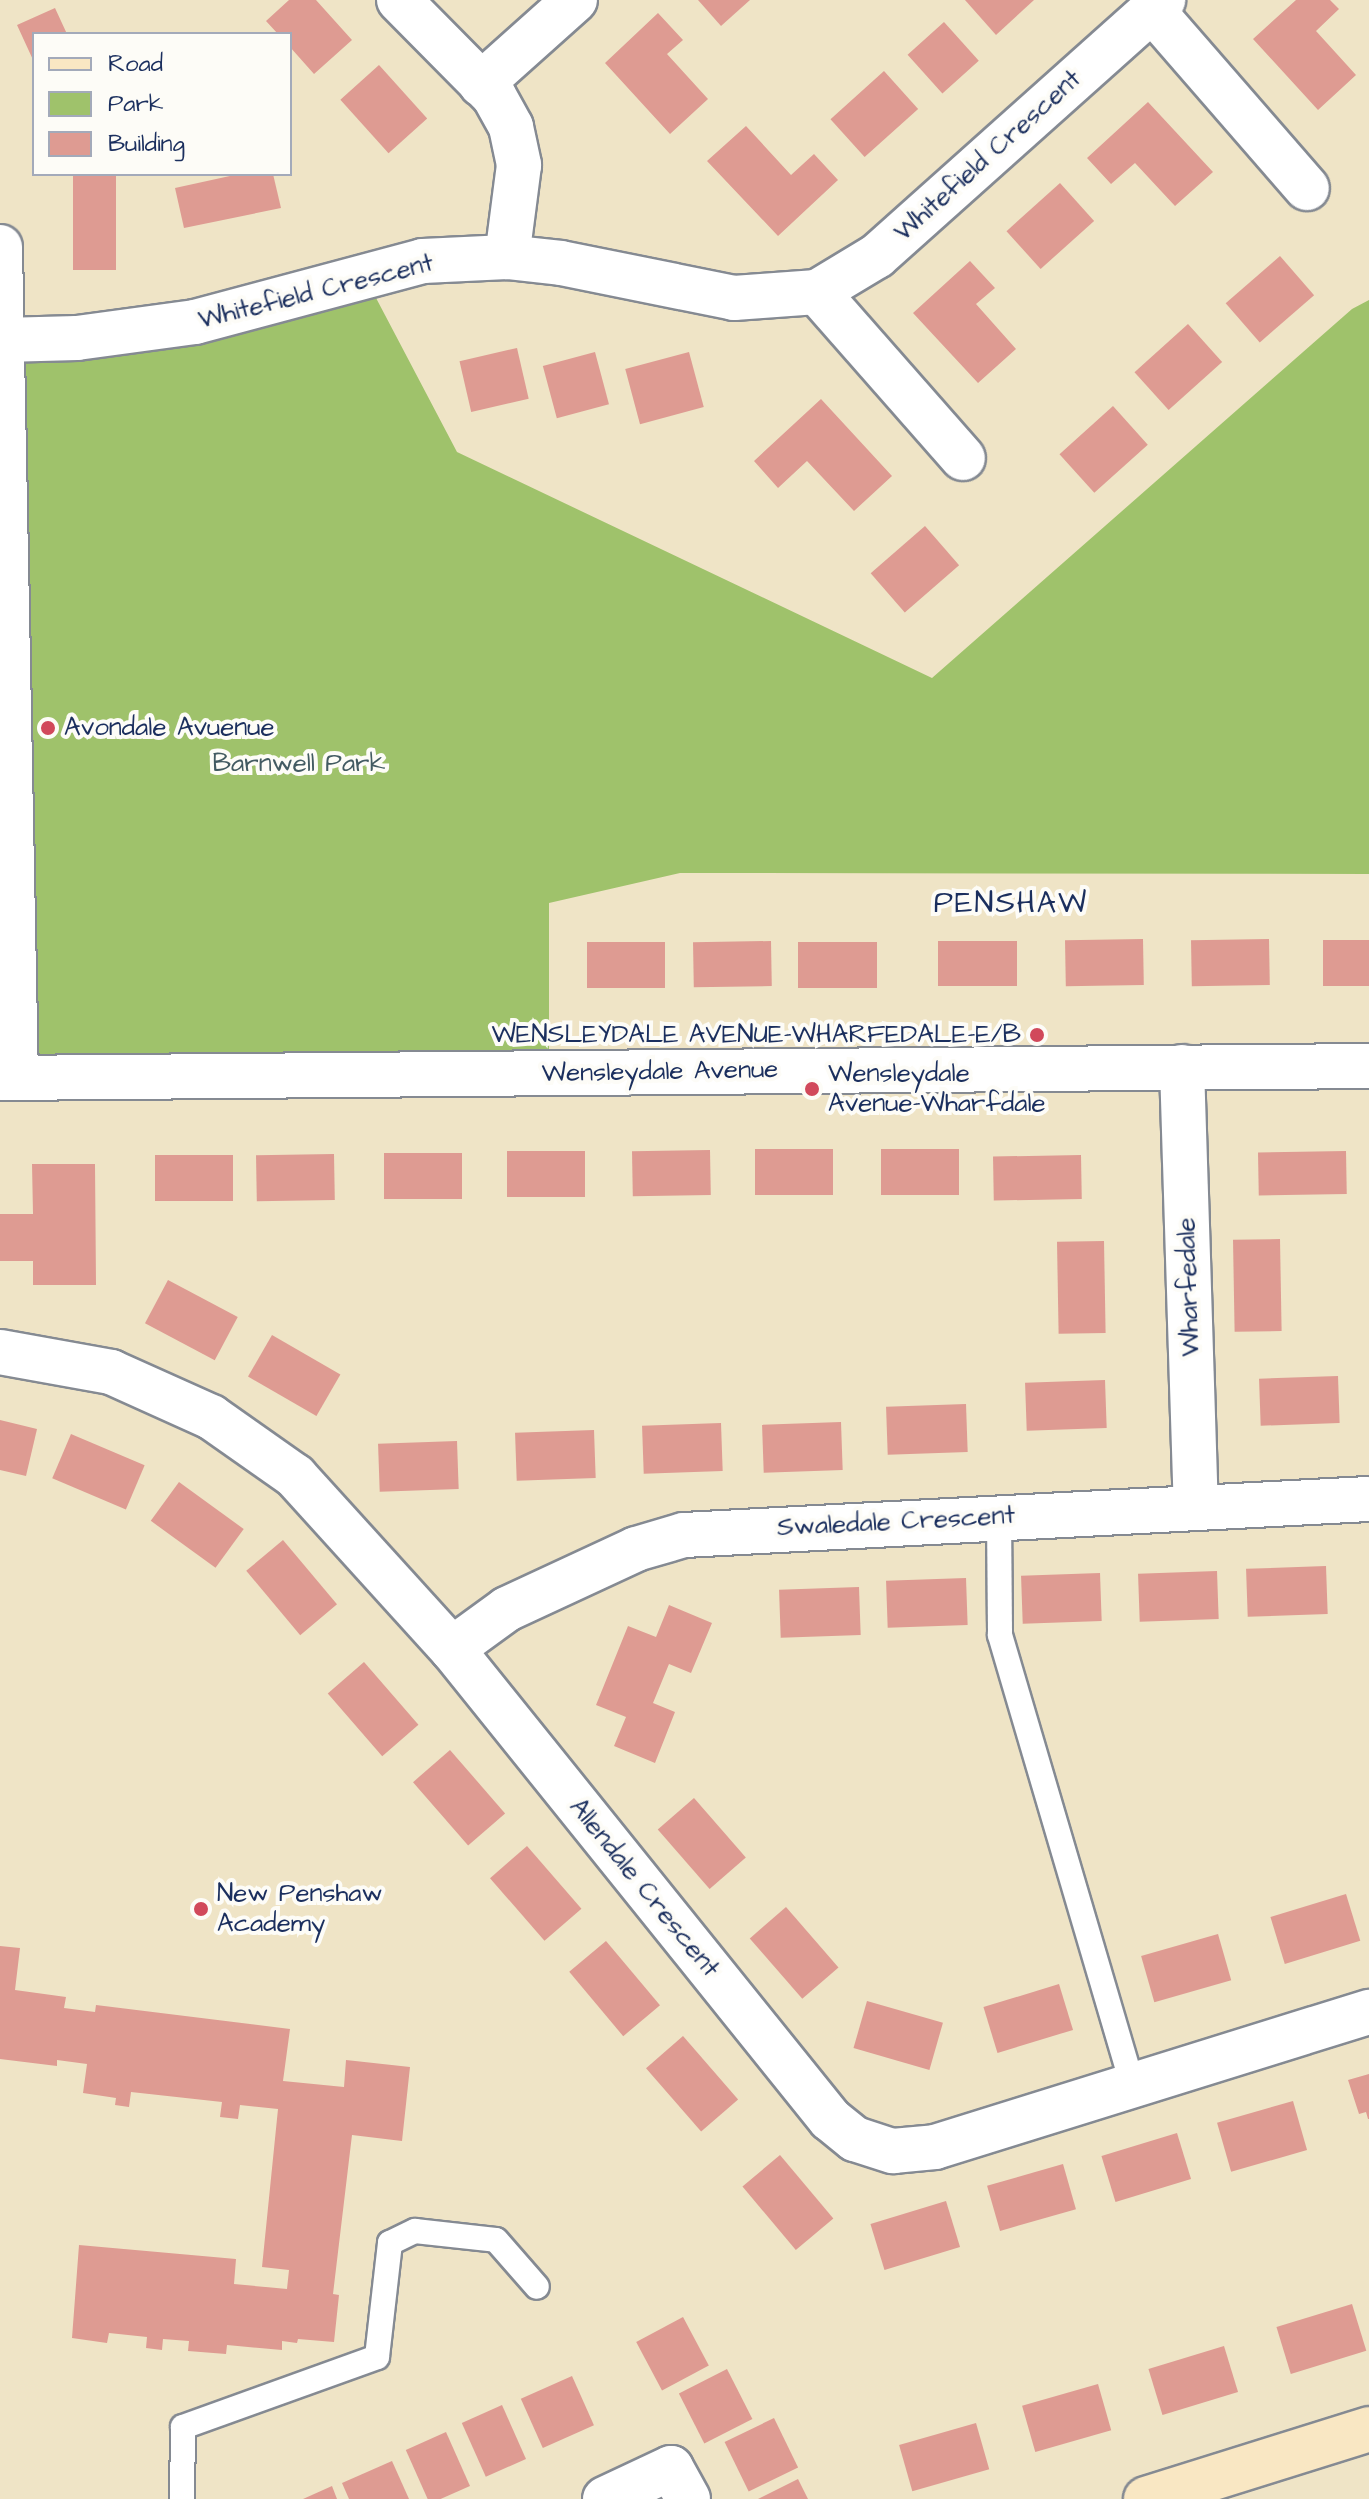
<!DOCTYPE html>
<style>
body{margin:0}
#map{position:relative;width:1369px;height:2499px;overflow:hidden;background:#efe4c6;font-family:"Architects Daughter",sans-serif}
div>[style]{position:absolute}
.green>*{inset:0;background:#9fc26b}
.building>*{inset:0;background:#de9b92;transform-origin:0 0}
.roads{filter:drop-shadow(2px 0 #858a92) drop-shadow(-2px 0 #858a92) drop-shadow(0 2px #858a92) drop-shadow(0 -2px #858a92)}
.lane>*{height:24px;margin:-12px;padding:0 12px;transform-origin:12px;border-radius:12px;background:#fff}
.street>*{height:44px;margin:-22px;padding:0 22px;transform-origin:22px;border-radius:22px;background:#fff}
.secondary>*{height:44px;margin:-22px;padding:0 22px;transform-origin:22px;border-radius:22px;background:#f9e7c3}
.dots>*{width:22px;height:22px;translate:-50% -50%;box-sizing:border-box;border:4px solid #fdfcf7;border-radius:50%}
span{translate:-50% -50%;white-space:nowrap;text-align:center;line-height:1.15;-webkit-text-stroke:8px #fdfcf7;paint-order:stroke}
.street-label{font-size:26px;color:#1b2f5e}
.poi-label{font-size:26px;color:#1b2f5e}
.left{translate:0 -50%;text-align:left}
.right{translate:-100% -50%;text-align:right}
.park-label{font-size:26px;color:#435b62}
.quarter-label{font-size:30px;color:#1b2f5e;letter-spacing:2px}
.legend{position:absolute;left:32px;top:32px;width:260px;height:144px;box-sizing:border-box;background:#fdfcf7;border:2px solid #a3aaba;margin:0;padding:10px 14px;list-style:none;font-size:24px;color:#1b2f5e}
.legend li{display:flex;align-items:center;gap:16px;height:40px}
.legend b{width:40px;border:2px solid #a3aaba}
</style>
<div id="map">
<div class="green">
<i style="clip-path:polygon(365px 277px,457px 452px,932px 678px,1352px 309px,1369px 300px,1369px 874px,680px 873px,549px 903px,549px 1073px,16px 1078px,3px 340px)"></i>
</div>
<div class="building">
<i style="clip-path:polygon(289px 0,316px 0,352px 40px,314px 74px,290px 47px,290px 34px,278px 34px,266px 21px)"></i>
<i style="clip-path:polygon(698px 0,750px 0,721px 26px)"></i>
<i style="clip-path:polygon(965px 0,1034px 0,996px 35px)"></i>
<i style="clip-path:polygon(1296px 0,1330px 0,1339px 9px,1316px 31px,1356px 75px,1318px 110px,1253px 39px)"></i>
<i style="clip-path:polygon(55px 8px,67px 34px,34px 34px,34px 62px,17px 25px)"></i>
<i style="clip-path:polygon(658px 13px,683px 40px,667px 54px,708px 99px,670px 134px,605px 63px)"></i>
<i style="left:944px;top:22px;width:52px;height:49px;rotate:48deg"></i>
<i style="left:379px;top:65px;width:72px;height:52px;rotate:48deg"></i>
<i style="left:884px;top:71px;width:51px;height:72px;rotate:48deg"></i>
<i style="clip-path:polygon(1148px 102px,1213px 172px,1175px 206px,1135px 163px,1111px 184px,1087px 158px)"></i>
<i style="clip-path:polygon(746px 126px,791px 175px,814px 154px,838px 180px,778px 236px,707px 161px)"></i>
<i style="left:73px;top:174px;width:43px;height:96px"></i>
<i style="clip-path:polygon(239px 174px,273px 174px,281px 208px,184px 228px,175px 188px)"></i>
<i style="left:1060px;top:183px;width:51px;height:72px;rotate:48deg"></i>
<i style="left:1280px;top:256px;width:52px;height:72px;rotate:49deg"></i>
<i style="clip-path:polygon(970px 261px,995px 288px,976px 304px,1016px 349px,978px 383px,913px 313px)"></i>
<i style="left:1188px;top:324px;width:51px;height:72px;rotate:48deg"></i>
<i style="left:517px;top:348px;width:52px;height:59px;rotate:77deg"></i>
<i style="left:595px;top:352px;width:54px;height:54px;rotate:75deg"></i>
<i style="left:689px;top:352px;width:57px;height:66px;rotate:75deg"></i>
<i style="clip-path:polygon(821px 399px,892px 476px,854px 511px,807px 461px,778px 488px,754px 461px)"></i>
<i style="left:1113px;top:406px;width:52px;height:72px;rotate:48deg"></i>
<i style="left:925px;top:526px;width:52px;height:72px;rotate:49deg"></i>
<i style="left:1143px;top:939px;width:46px;height:78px;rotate:89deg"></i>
<i style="left:1269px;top:939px;width:46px;height:78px;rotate:89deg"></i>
<i style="left:1369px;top:940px;width:46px;height:46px;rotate:90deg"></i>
<i style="left:771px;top:941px;width:45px;height:78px;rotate:89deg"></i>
<i style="left:1017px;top:941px;width:45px;height:79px;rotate:90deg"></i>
<i style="left:587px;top:942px;width:78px;height:46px"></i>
<i style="left:798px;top:942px;width:79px;height:46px"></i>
<i style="left:755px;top:1149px;width:78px;height:46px"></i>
<i style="left:881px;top:1149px;width:78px;height:46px"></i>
<i style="left:710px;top:1150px;width:45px;height:78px;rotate:89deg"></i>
<i style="left:507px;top:1151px;width:78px;height:46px"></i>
<i style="left:1346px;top:1151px;width:43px;height:88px;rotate:89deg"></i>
<i style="left:384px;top:1153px;width:78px;height:46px"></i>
<i style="left:334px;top:1154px;width:46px;height:78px;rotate:89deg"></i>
<i style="left:233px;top:1155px;width:46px;height:78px;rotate:90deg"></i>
<i style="left:1081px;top:1155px;width:44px;height:88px;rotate:89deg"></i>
<i style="clip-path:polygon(32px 1164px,95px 1164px,96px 1285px,33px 1285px,33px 1261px,0 1261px,0 1214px,33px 1214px)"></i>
<i style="left:1280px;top:1239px;width:92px;height:47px;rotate:89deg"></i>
<i style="left:1104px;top:1241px;width:92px;height:47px;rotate:89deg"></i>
<i style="left:168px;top:1280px;width:79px;height:49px;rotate:28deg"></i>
<i style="left:272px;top:1335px;width:79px;height:48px;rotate:30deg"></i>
<i style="left:1338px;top:1376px;width:47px;height:79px;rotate:88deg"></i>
<i style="left:1105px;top:1380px;width:48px;height:80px;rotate:88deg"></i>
<i style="left:966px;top:1404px;width:48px;height:80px;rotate:88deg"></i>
<i style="clip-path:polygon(0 1420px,37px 1429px,26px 1476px,0 1470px)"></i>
<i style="left:841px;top:1422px;width:48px;height:79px;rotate:88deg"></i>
<i style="left:721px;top:1423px;width:48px;height:79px;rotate:88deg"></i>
<i style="left:594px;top:1430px;width:48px;height:79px;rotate:88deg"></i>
<i style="left:71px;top:1434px;width:80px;height:48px;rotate:23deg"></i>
<i style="left:457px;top:1441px;width:48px;height:79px;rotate:88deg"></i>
<i style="left:179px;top:1482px;width:80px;height:48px;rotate:36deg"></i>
<i style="left:283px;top:1540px;width:84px;height:48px;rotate:50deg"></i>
<i style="left:1326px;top:1566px;width:48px;height:80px;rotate:88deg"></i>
<i style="left:1217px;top:1571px;width:48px;height:79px;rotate:88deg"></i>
<i style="left:1100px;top:1573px;width:48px;height:79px;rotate:88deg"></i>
<i style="left:966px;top:1578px;width:47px;height:80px;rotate:88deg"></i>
<i style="left:859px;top:1587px;width:48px;height:80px;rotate:88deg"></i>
<i style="clip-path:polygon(669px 1605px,712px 1623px,691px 1673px,669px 1664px,653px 1703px,675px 1712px,655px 1763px,614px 1746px,626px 1717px,596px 1705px,628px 1626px,656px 1637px)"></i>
<i style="left:364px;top:1662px;width:83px;height:48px;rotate:49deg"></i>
<i style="left:450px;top:1750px;width:84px;height:49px;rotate:49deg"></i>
<i style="left:694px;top:1798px;width:79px;height:48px;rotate:49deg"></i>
<i style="left:527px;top:1846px;width:83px;height:49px;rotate:49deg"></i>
<i style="left:1346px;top:1894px;width:49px;height:79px;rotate:73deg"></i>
<i style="left:786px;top:1907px;width:80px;height:48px;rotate:49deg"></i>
<i style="left:1218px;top:1934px;width:48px;height:80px;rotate:74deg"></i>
<i style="left:606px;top:1941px;width:84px;height:48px;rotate:50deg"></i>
<i style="clip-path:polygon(0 1946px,20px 1948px,15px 1990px,66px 1997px,64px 2008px,95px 2012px,96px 2005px,290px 2029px,283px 2081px,344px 2087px,346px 2060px,410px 2067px,402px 2141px,352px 2135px,333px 2294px,339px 2295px,334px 2342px,298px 2339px,297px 2343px,282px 2341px,282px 2350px,227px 2345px,226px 2354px,188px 2351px,189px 2341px,163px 2339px,162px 2350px,146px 2348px,147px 2337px,109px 2333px,107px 2343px,72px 2338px,79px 2245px,236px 2259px,234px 2284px,287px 2289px,289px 2270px,262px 2267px,278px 2109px,240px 2105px,238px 2119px,220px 2117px,222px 2102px,131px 2092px,129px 2107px,115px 2105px,116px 2098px,83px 2093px,87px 2064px,57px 2060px,57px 2066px,0 2059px)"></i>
<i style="left:1059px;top:1984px;width:48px;height:79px;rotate:73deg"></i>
<i style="left:867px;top:2001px;width:79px;height:49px;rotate:16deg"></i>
<i style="left:683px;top:2036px;width:84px;height:49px;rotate:49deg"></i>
<i style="clip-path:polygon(1369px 2074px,1369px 2119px,1368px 2119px,1366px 2112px,1359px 2114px,1348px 2080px)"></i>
<i style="left:1293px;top:2101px;width:51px;height:79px;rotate:74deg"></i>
<i style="left:1177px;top:2133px;width:48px;height:79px;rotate:73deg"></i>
<i style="left:780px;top:2155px;width:83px;height:49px;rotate:50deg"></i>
<i style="left:1063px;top:2164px;width:47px;height:79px;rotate:74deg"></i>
<i style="left:946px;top:2201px;width:48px;height:79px;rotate:73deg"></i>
<i style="left:1352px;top:2304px;width:49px;height:79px;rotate:73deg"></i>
<i style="left:683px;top:2317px;width:55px;height:53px;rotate:62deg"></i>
<i style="left:1224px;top:2346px;width:48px;height:79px;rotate:73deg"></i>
<i style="left:727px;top:2369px;width:56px;height:54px;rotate:63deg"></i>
<i style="left:572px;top:2376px;width:54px;height:56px;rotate:66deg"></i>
<i style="left:1098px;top:2384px;width:48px;height:79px;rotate:74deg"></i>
<i style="left:502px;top:2405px;width:59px;height:44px;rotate:66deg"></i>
<i style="left:774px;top:2418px;width:55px;height:55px;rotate:64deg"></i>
<i style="left:976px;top:2423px;width:48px;height:80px;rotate:74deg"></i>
<i style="left:446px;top:2432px;width:59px;height:44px;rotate:66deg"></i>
<i style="clip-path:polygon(392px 2461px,409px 2499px,349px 2499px,342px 2483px)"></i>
<i style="clip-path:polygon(798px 2479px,808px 2499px,758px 2499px)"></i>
<i style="clip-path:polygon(332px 2486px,337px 2499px,303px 2499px)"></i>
</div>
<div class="roads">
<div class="lane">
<i style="left:999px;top:1516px;width:119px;rotate:89.5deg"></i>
<i style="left:1000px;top:1635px;width:470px;rotate:73.6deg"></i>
<i style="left:182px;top:2499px;width:72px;rotate:-89.2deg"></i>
<i style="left:183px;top:2427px;width:206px;rotate:-19.8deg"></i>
<i style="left:377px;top:2357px;width:115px;rotate:-83.5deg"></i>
<i style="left:390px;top:2243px;width:28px;rotate:-26deg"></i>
<i style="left:415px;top:2231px;width:81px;rotate:6.3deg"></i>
<i style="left:496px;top:2240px;width:62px;rotate:48.9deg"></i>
</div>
<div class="street">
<i style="left:399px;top:0;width:135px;rotate:45.3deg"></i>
<i style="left:494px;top:96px;width:35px;rotate:61deg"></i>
<i style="left:511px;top:127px;width:39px;rotate:78deg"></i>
<i style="left:519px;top:165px;width:93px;rotate:97.4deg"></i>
<i style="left:1152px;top:10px;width:236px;rotate:49deg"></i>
<i style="left:481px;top:84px;width:126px;rotate:-41.8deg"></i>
<i style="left:0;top:247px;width:831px;rotate:88.9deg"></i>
<i style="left:817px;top:292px;width:221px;rotate:48.7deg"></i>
<i style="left:3px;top:340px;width:74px;rotate:-1.5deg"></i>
<i style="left:77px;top:338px;width:119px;rotate:-7.7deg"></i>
<i style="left:195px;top:322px;width:236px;rotate:-15deg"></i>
<i style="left:423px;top:261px;width:84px;rotate:-2.7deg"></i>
<i style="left:507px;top:257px;width:54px;rotate:6.3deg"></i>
<i style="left:561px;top:263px;width:177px;rotate:11.4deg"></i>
<i style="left:734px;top:298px;width:83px;rotate:-4.1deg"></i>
<i style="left:817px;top:292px;width:70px;rotate:-31deg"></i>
<i style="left:877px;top:256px;width:384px;rotate:-41.8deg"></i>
<i style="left:1182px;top:1067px;width:440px;rotate:88.2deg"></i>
<i style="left:0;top:1078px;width:1369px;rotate:-0.5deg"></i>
<i style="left:0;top:1352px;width:113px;rotate:10.2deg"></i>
<i style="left:111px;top:1372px;width:110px;rotate:24.2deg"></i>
<i style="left:211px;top:1417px;width:103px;rotate:35.1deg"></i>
<i style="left:295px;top:1476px;width:234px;rotate:47.8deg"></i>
<i style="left:452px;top:1649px;width:603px;rotate:51.19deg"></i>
<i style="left:830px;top:2119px;width:32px;rotate:39deg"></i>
<i style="left:855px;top:2139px;width:40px;rotate:18deg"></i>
<i style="left:893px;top:2151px;width:42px;rotate:-5.4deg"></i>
<i style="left:935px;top:2147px;width:455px;rotate:-17.3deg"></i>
<i style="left:452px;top:1649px;width:68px;rotate:-36deg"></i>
<i style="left:507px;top:1609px;width:142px;rotate:-24.9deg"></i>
<i style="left:636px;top:1549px;width:50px;rotate:-16.3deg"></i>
<i style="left:684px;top:1535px;width:686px;rotate:-3.01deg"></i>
<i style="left:605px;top:2499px;width:73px;rotate:-25.2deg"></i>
<i style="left:671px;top:2468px;width:35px;rotate:61deg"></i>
</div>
<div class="secondary">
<i style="left:1146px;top:2499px;width:234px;rotate:-17.4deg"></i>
</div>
</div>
<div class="dots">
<i style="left:48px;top:728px;background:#d1495b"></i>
<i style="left:1037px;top:1035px;background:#d1495b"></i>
<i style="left:812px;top:1089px;background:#d1495b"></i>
<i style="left:201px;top:1909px;background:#d1495b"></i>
</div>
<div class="street-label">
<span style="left:988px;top:156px;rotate:-42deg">Whitefield Crescent</span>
<span style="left:316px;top:292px;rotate:-14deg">Whitefield Crescent</span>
<span style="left:660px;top:1072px;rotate:-1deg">Wensleydale Avenue</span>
<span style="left:1189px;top:1287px;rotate:-92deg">Wharfedale</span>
<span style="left:896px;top:1522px;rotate:-3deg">Swaledale Crescent</span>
<span style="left:644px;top:1888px;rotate:51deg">Allendale Crescent</span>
</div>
<div class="poi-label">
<span class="left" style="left:64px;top:728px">Avondale Avuenue</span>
<span class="right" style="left:1021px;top:1035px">WENSLEYDALE AVENUE-WHARFEDALE-E/B</span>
<span class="left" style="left:828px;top:1089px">Wensleydale<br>Avenue-Wharfdale</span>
<span class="left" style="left:217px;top:1909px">New Penshaw<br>Academy</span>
</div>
<div class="park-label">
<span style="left:299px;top:764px">Barnwell Park</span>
</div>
<div class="quarter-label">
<span style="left:1011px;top:903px">PENSHAW</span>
</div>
<ul class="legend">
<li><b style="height:10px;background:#f9e7c3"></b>Road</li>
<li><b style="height:22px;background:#9fc26b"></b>Park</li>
<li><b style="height:22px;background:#de9b92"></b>Building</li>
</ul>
</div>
